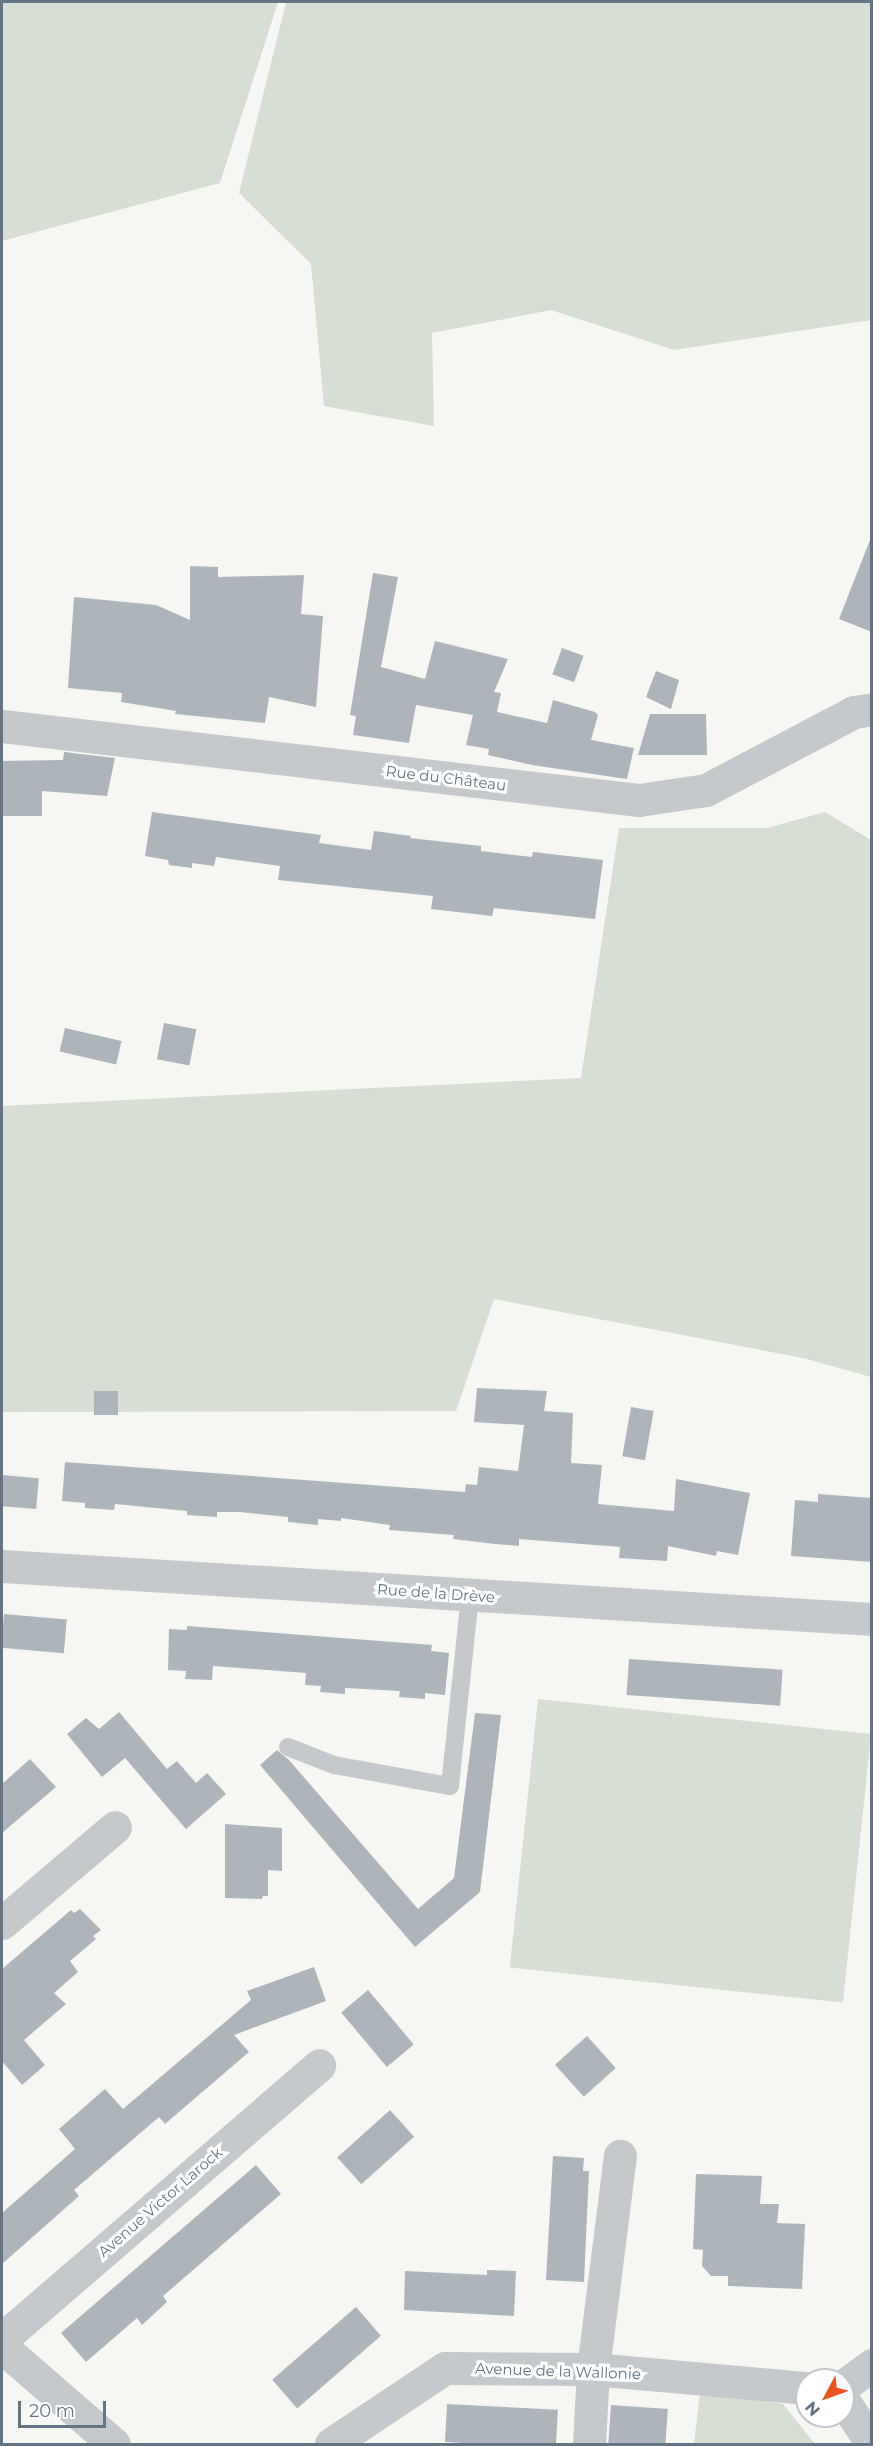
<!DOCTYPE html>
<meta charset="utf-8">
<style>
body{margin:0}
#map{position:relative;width:873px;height:2446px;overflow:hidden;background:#f6f6f2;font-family:Montserrat,sans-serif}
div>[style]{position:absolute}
.green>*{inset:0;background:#d7ded3;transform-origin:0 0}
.building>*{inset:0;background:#adb5bb;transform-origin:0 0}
.lane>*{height:18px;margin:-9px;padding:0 9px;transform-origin:9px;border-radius:9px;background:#c5c9cc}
.street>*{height:33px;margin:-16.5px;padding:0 16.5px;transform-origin:16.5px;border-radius:16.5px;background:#c5c9cc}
span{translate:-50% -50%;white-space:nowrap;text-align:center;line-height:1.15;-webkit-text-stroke:6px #fff;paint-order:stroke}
.street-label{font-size:15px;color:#637585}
.frame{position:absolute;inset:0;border:3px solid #637585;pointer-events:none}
.north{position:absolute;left:795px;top:2368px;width:60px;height:60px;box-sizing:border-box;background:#fff;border:2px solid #c1c8ce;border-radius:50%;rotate:229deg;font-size:16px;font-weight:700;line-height:24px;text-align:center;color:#637585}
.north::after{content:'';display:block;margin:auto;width:21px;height:27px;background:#ed511c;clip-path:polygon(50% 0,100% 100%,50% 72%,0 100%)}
.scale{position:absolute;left:18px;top:2401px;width:88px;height:27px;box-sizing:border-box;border:3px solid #637585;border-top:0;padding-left:8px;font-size:18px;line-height:21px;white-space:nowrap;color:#637585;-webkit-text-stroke:4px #fff;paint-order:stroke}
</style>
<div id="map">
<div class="green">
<i style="clip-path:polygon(2px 2px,278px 2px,220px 183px,2px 241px)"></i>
<i style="clip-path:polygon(286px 2px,871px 2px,871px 320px,674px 350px,551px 310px,432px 333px,434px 426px,324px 406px,311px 264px,239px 193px)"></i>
<i style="clip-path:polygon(825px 812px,871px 840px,871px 1377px,803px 1358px,494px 1299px,456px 1411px,2px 1412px,2px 1106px,581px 1078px,619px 828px,767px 828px)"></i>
<i style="left:538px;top:1699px;width:335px;height:270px;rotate:6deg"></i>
<i style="clip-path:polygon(700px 2392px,783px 2404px,815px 2444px,694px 2444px)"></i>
</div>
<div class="building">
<i style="clip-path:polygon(870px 540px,872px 540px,872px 632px,839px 619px)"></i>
<i style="clip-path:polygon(190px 566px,218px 567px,218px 577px,304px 575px,301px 614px,323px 616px,316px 707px,269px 697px,265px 723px,175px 714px,176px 711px,121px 702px,122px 693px,68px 688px,74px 597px,156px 605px,190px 620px)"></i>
<i style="clip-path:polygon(373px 573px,398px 577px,381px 667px,425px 679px,435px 641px,508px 659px,494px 692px,501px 693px,497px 712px,547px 723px,553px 700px,595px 712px,598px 715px,591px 740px,634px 748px,627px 779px,532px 765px,488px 755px,489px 749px,466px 745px,473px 715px,416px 705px,409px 743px,353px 735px,356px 716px,350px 715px)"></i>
<i style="left:562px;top:648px;width:23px;height:28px;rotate:20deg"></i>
<i style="clip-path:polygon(656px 671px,679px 680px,671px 709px,646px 697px)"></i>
<i style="clip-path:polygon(650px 714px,706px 714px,707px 755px,638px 755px)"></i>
<i style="clip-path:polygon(64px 752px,115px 758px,107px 796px,42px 791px,42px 816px,2px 816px,2px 761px,63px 760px)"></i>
<i style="clip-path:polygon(152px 812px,321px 835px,319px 843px,371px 850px,374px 831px,411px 836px,410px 838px,481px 846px,481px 851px,532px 857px,533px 852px,603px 860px,595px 919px,494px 908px,492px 916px,431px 909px,433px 896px,278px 880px,280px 866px,216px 857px,214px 866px,192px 863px,192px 868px,169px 865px,168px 860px,145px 856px)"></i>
<i style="left:164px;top:1023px;width:33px;height:37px;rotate:11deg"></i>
<i style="left:65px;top:1028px;width:58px;height:24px;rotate:13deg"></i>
<i style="clip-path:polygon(477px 1388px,547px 1391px,544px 1411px,573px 1413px,571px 1463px,602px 1465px,598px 1504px,674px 1511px,676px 1479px,750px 1493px,738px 1555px,717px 1551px,716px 1556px,668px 1546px,667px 1561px,619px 1558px,620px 1547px,519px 1539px,519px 1546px,495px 1544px,453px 1539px,454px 1535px,389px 1530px,390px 1525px,341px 1518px,341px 1521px,318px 1519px,318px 1525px,288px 1522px,288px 1517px,240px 1512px,217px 1512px,217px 1517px,187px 1515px,187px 1511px,115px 1504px,114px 1510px,85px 1508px,85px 1503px,62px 1501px,65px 1462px,465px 1492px,466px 1484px,477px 1485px,479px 1467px,518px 1471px,524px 1425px,474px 1422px)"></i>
<i style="left:118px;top:1391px;width:24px;height:24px;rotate:90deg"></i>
<i style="left:631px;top:1407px;width:23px;height:50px;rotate:10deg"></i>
<i style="left:2px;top:1475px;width:37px;height:31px;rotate:5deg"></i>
<i style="clip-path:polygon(818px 1494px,872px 1498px,872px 1562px,791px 1556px,795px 1500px,818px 1502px)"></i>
<i style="left:4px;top:1614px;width:63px;height:34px;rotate:5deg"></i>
<i style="clip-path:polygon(187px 1626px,432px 1645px,431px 1651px,449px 1653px,445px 1695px,425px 1693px,425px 1699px,399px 1697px,400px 1691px,345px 1688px,345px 1694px,320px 1692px,321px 1686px,305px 1685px,306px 1673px,213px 1666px,212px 1680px,185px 1679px,186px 1671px,168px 1670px,169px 1629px,187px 1630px)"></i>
<i style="left:629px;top:1659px;width:154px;height:36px;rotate:4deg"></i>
<i style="clip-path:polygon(119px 1712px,167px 1769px,177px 1761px,196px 1783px,207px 1773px,226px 1794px,186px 1829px,125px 1758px,102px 1777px,67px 1734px,86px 1718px,99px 1729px)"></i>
<i style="clip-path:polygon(475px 1713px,501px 1715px,480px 1892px,415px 1947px,260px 1765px,277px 1750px,289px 1760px,418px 1909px,454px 1878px)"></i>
<i style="clip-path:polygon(30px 1759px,56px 1787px,2px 1833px,2px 1784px)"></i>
<i style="clip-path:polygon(225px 1824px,282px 1828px,282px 1871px,268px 1870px,268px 1896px,263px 1896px,262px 1899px,225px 1898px)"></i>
<i style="clip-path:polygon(80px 1909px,101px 1930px,93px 1936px,96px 1939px,70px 1961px,78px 1972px,54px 1993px,66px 2004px,24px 2040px,45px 2065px,22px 2085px,2px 2061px,2px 1969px,71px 1910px,74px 1913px)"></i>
<i style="clip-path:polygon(314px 1967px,326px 2001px,234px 2035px,249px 2052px,165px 2124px,159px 2117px,74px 2190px,79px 2196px,2px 2264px,2px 2213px,75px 2149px,59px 2129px,105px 2089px,123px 2109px,251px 2000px,247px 1991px)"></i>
<i style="left:368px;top:1990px;width:71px;height:35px;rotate:50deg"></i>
<i style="left:587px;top:2036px;width:43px;height:43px;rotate:48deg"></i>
<i style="left:390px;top:2110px;width:36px;height:71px;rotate:48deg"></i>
<i style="clip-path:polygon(553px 2156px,584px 2158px,583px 2171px,589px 2171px,584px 2282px,546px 2280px)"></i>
<i style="clip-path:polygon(256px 2165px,281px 2194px,170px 2290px,163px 2296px,167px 2302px,142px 2325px,137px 2318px,86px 2362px,61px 2333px)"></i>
<i style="clip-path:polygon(696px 2174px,762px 2176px,760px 2204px,779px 2204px,777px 2223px,805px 2224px,802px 2289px,728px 2286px,728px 2276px,711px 2276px,702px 2266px,703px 2250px,693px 2249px)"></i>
<i style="clip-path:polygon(487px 2270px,516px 2271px,514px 2316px,404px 2310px,405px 2271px,487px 2275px)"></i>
<i style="left:356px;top:2307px;width:38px;height:111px;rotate:49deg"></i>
<i style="left:447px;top:2404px;width:111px;height:38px;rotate:3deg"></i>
<i style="left:611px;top:2405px;width:57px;height:40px;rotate:4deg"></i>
</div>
<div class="lane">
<i style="left:288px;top:1747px;width:49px;rotate:21.4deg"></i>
<i style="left:334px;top:1765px;width:118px;rotate:10.3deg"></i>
<i style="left:450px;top:1786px;width:191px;rotate:-84deg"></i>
</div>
<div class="street">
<i style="left:2px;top:726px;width:641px;rotate:6.63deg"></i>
<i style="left:639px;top:800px;width:68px;rotate:-8.5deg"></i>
<i style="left:706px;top:790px;width:167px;rotate:-27.8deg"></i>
<i style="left:854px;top:712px;width:18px;rotate:-9deg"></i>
<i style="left:2px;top:1566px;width:872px;rotate:3.49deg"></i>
<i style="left:2px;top:1923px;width:148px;rotate:-40.3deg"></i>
<i style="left:2px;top:2339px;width:419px;rotate:-40.8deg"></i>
<i style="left:2px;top:2347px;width:148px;rotate:40.9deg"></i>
<i style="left:843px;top:2386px;width:36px;rotate:-36deg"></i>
<i style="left:843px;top:2400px;width:53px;rotate:56.6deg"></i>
<i style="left:331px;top:2444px;width:137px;rotate:-33.7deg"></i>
<i style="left:445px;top:2368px;width:148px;rotate:0.4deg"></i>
<i style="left:593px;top:2369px;width:215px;rotate:5.1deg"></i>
<i style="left:589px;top:2444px;width:75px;rotate:-86.9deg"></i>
<i style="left:593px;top:2369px;width:215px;rotate:-82.8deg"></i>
</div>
<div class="street-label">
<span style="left:446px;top:778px;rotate:7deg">Rue du Château</span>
<span style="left:436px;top:1593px;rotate:4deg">Rue de la Drève</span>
<span style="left:160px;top:2202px;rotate:-41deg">Avenue Victor Larock</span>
<span style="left:558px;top:2371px;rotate:2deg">Avenue de la Wallonie</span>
</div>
<div class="frame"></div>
<div class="north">N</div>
<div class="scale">20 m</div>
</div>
